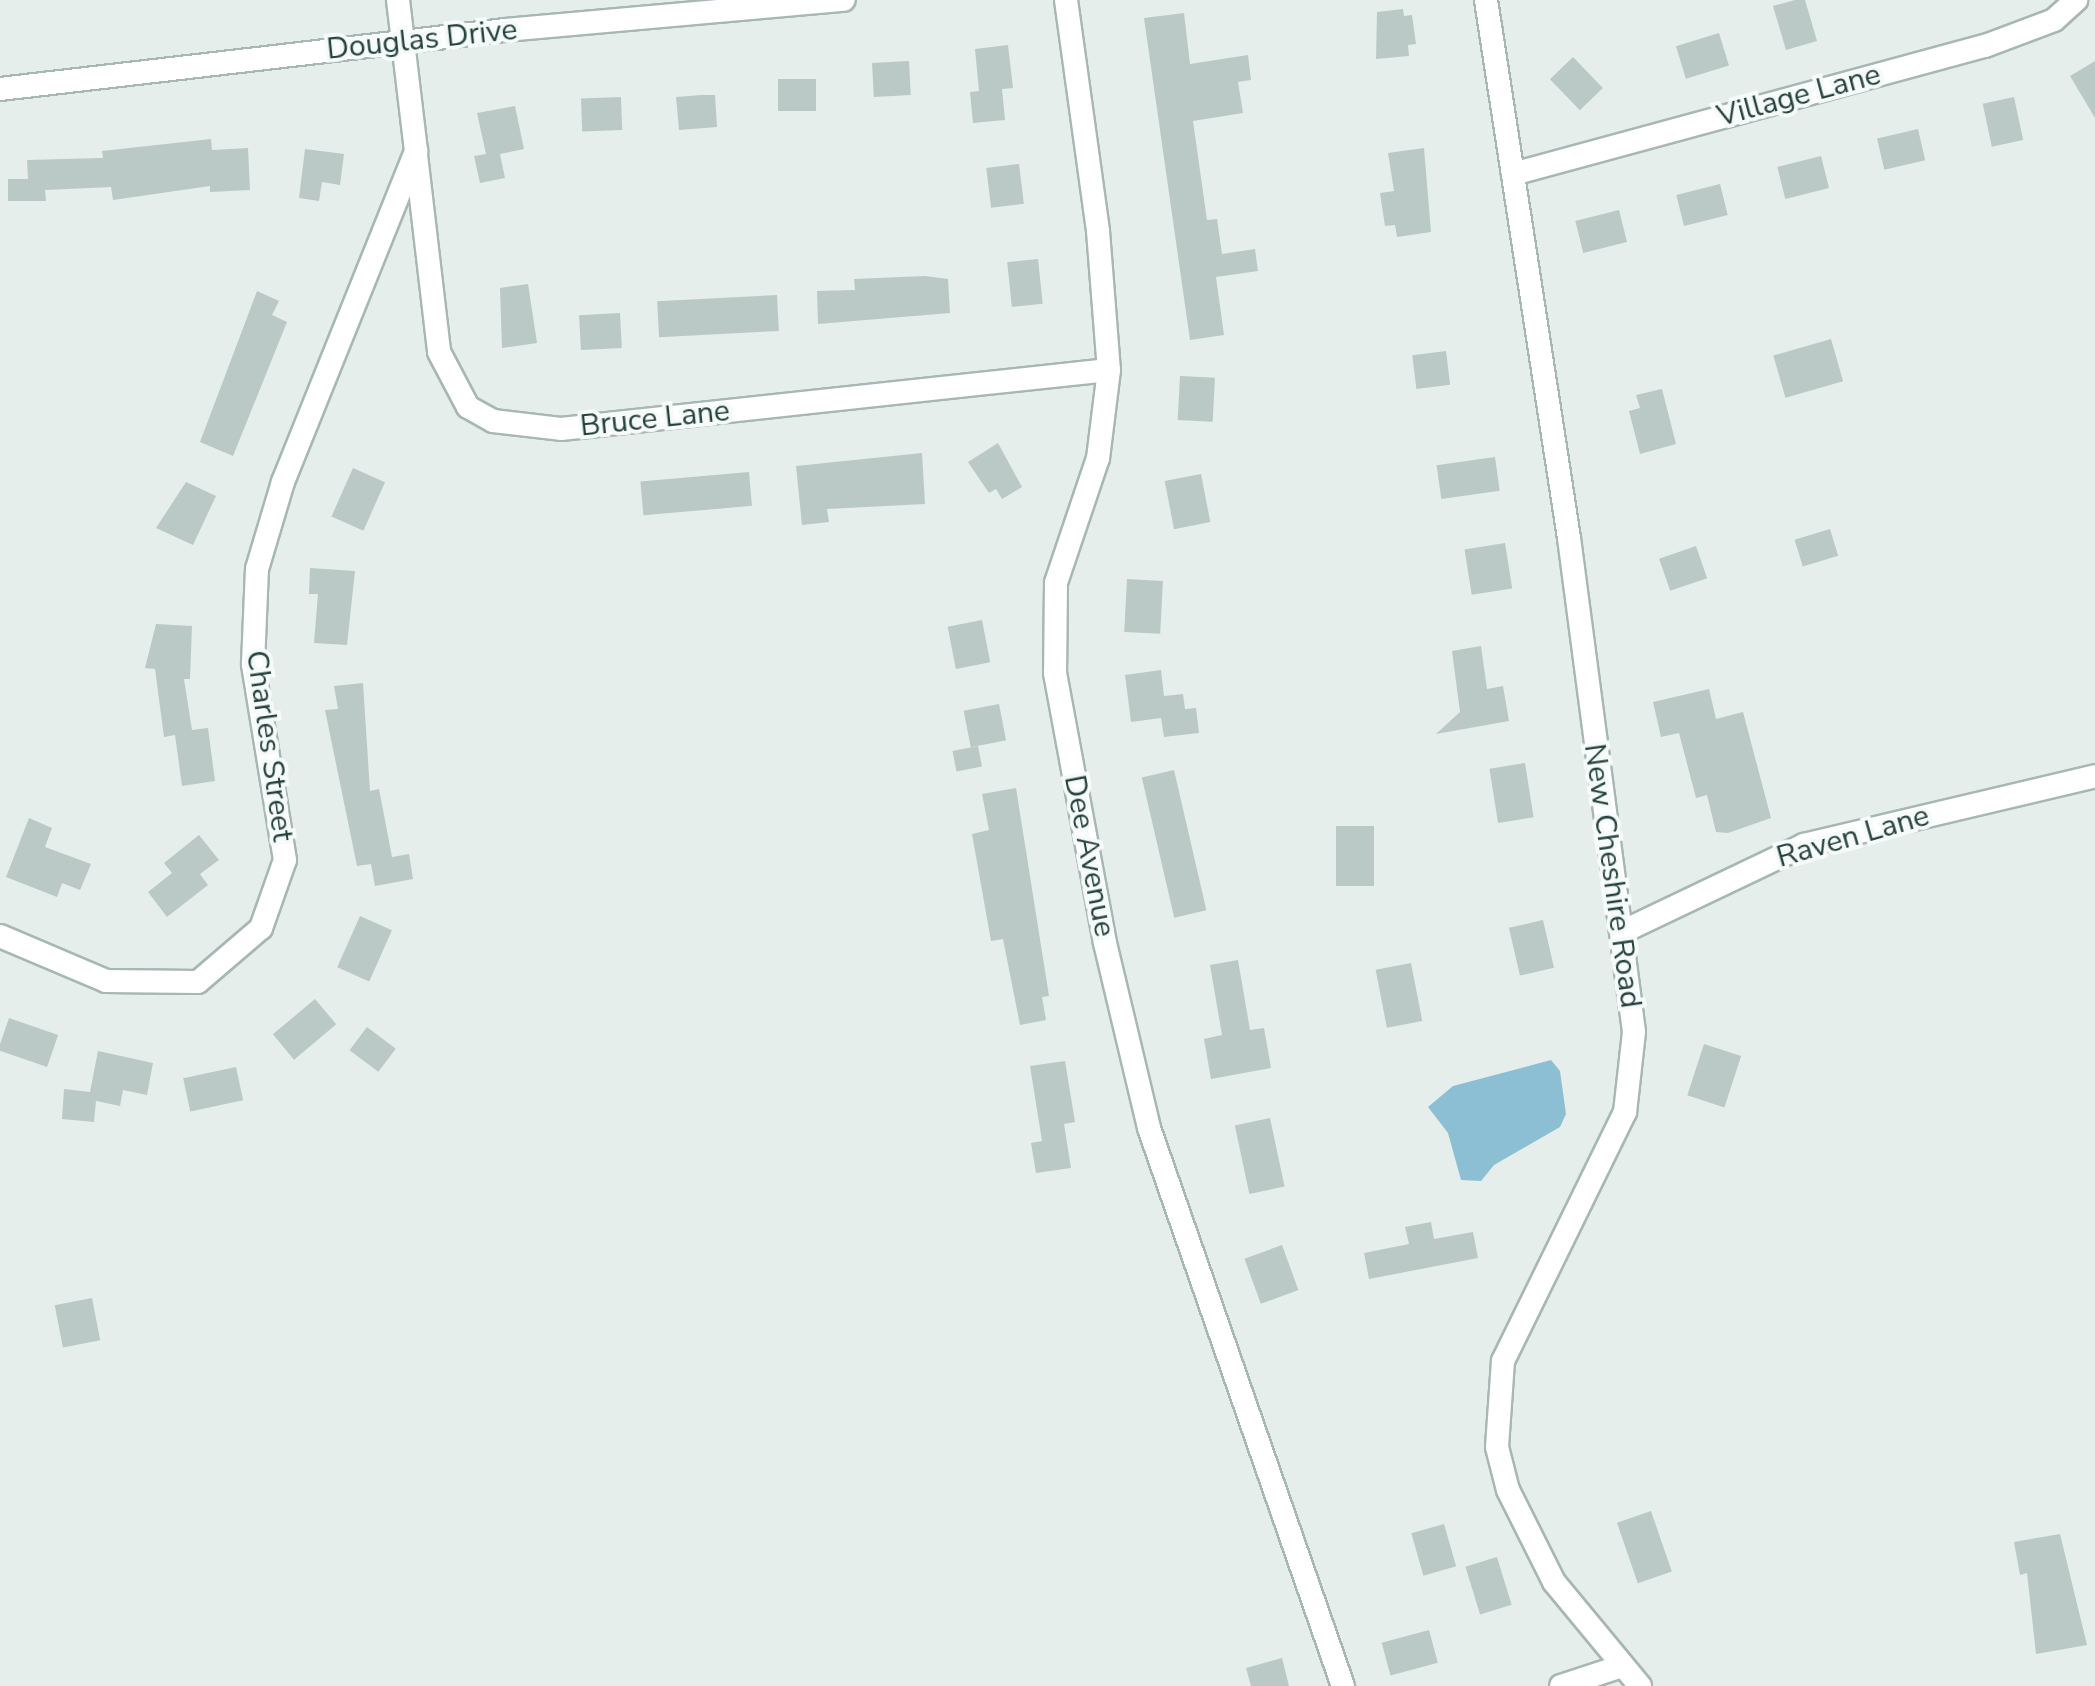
<!DOCTYPE html>
<style>
body{margin:0}
#map{position:relative;width:2095px;height:1686px;overflow:hidden;background:#e5eeeb;font-family:"Nunito Sans",sans-serif}
div>[style]{position:absolute}
.water>*{inset:0;background:#8cbfd4}
.building>*{inset:0;background:#bac9c5;transform-origin:0 0}
.roads{filter:drop-shadow(2px 0 #a7b7b3) drop-shadow(-2px 0 #a7b7b3) drop-shadow(0 2px #a7b7b3) drop-shadow(0 -2px #a7b7b3)}
.minor>*{height:22px;margin:-11px;padding:0 11px;transform-origin:11px;border-radius:11px;background:#fff}
span{translate:-50% -50%;white-space:nowrap;text-align:center;line-height:1.15;-webkit-text-stroke:8px #f6faf9;paint-order:stroke}
.street-label{font-size:30px;color:#23413d}
</style>
<div id="map">
<div class="water">
<i style="clip-path:polygon(1551px 1060px,1560px 1071px,1566px 1114px,1560px 1127px,1494px 1165px,1481px 1181px,1461px 1180px,1448px 1133px,1428px 1107px,1453px 1086px)"></i>
</div>
<div class="building">
<i style="clip-path:polygon(1795px 0,1805px 0,1817px 41px,1786px 50px,1773px 6px)"></i>
<i style="clip-path:polygon(1403px 9px,1404px 16px,1412px 15px,1416px 44px,1408px 45px,1409px 56px,1376px 59px,1377px 12px)"></i>
<i style="clip-path:polygon(1184px 13px,1190px 64px,1248px 55px,1251px 80px,1238px 82px,1243px 113px,1193px 121px,1207px 220px,1217px 219px,1222px 254px,1255px 249px,1258px 271px,1216px 277px,1224px 335px,1190px 340px,1144px 18px)"></i>
<i style="left:1719px;top:33px;width:34px;height:45px;rotate:73deg"></i>
<i style="clip-path:polygon(1008px 45px,1013px 88px,1002px 89px,1005px 120px,973px 123px,970px 92px,979px 91px,975px 49px)"></i>
<i style="left:1573px;top:57px;width:43px;height:32px;rotate:46deg"></i>
<i style="left:909px;top:61px;width:34px;height:37px;rotate:87deg"></i>
<i style="clip-path:polygon(2095px 61px,2095px 118px,2070px 76px)"></i>
<i style="left:778px;top:79px;width:38px;height:32px"></i>
<i style="clip-path:polygon(701px 95px,715px 95px,717px 127px,679px 130px,676px 97px)"></i>
<i style="left:621px;top:97px;width:33px;height:40px;rotate:88deg"></i>
<i style="left:2014px;top:97px;width:44px;height:32px;rotate:78deg"></i>
<i style="clip-path:polygon(515px 106px,524px 149px,500px 154px,505px 178px,480px 183px,474px 156px,486px 154px,477px 113px)"></i>
<i style="left:1918px;top:129px;width:32px;height:42px;rotate:77deg"></i>
<i style="clip-path:polygon(211px 139px,212px 150px,248px 148px,250px 190px,210px 192px,210px 186px,113px 200px,111px 187px,45px 190px,46px 201px,8px 201px,8px 179px,28px 179px,27px 160px,103px 158px,102px 151px)"></i>
<i style="clip-path:polygon(1424px 148px,1431px 232px,1397px 237px,1395px 225px,1385px 226px,1380px 193px,1394px 191px,1388px 153px)"></i>
<i style="clip-path:polygon(305px 149px,344px 154px,340px 185px,322px 182px,319px 201px,299px 198px)"></i>
<i style="left:1821px;top:156px;width:33px;height:45px;rotate:76deg"></i>
<i style="left:1019px;top:164px;width:40px;height:33px;rotate:83deg"></i>
<i style="left:1720px;top:184px;width:32px;height:45px;rotate:76deg"></i>
<i style="left:1619px;top:210px;width:33px;height:45px;rotate:76deg"></i>
<i style="left:1038px;top:259px;width:45px;height:31px;rotate:84deg"></i>
<i style="clip-path:polygon(925px 276px,948px 279px,950px 313px,818px 324px,817px 291px,855px 290px,854px 279px)"></i>
<i style="clip-path:polygon(528px 284px,537px 343px,502px 348px,500px 288px)"></i>
<i style="clip-path:polygon(257px 291px,279px 301px,272px 315px,287px 322px,233px 456px,200px 442px)"></i>
<i style="left:777px;top:295px;width:36px;height:120px;rotate:87deg"></i>
<i style="left:620px;top:313px;width:35px;height:41px;rotate:87deg"></i>
<i style="left:1831px;top:339px;width:44px;height:60px;rotate:74deg"></i>
<i style="left:1446px;top:351px;width:34px;height:34px;rotate:83deg"></i>
<i style="left:1180px;top:376px;width:35px;height:44px;rotate:3deg"></i>
<i style="clip-path:polygon(1662px 389px,1676px 444px,1640px 454px,1629px 411px,1640px 408px,1636px 395px)"></i>
<i style="clip-path:polygon(998px 443px,1022px 487px,1002px 499px,996px 489px,989px 493px,968px 462px)"></i>
<i style="clip-path:polygon(922px 453px,925px 504px,827px 509px,829px 522px,802px 525px,796px 466px)"></i>
<i style="left:1495px;top:457px;width:34px;height:59px;rotate:82deg"></i>
<i style="left:353px;top:468px;width:35px;height:53px;rotate:24deg"></i>
<i style="left:749px;top:472px;width:34px;height:109px;rotate:85deg"></i>
<i style="left:1201px;top:474px;width:49px;height:37px;rotate:79deg"></i>
<i style="clip-path:polygon(186px 482px,216px 496px,193px 545px,156px 528px)"></i>
<i style="left:1830px;top:529px;width:28px;height:37px;rotate:73deg"></i>
<i style="left:1505px;top:543px;width:46px;height:41px;rotate:81deg"></i>
<i style="left:1696px;top:546px;width:34px;height:39px;rotate:71deg"></i>
<i style="clip-path:polygon(310px 568px,355px 571px,347px 645px,314px 643px,318px 594px,309px 594px)"></i>
<i style="left:1127px;top:579px;width:36px;height:53px;rotate:3deg"></i>
<i style="left:982px;top:620px;width:43px;height:35px;rotate:79deg"></i>
<i style="clip-path:polygon(156px 624px,192px 626px,190px 679px,184px 679px,192px 730px,208px 728px,215px 781px,182px 786px,175px 735px,164px 737px,155px 669px,145px 668px)"></i>
<i style="clip-path:polygon(1481px 646px,1487px 689px,1503px 686px,1509px 721px,1436px 734px,1460px 712px,1452px 651px)"></i>
<i style="clip-path:polygon(1161px 670px,1164px 696px,1183px 694px,1185px 709px,1196px 708px,1199px 733px,1164px 737px,1161px 718px,1131px 722px,1125px 675px)"></i>
<i style="clip-path:polygon(363px 683px,370px 791px,379px 789px,392px 857px,409px 854px,413px 879px,375px 886px,371px 864px,357px 866px,325px 710px,338px 709px,334px 686px)"></i>
<i style="clip-path:polygon(1709px 689px,1716px 719px,1743px 712px,1771px 818px,1728px 833px,1716px 832px,1707px 795px,1696px 798px,1679px 733px,1661px 737px,1653px 702px)"></i>
<i style="left:999px;top:704px;width:37px;height:36px;rotate:79deg"></i>
<i style="left:978px;top:746px;width:21px;height:26px;rotate:79deg"></i>
<i style="left:1525px;top:763px;width:55px;height:36px;rotate:81deg"></i>
<i style="left:1174px;top:770px;width:144px;height:33px;rotate:77deg"></i>
<i style="clip-path:polygon(1016px 788px,1049px 996px,1042px 997px,1046px 1020px,1020px 1025px,1003px 939px,991px 941px,972px 834px,989px 830px,982px 794px)"></i>
<i style="clip-path:polygon(29px 818px,52px 828px,45px 847px,91px 864px,80px 890px,62px 883px,57px 897px,6px 877px)"></i>
<i style="left:1336px;top:826px;width:38px;height:60px"></i>
<i style="clip-path:polygon(199px 835px,219px 860px,200px 874px,208px 885px,167px 917px,148px 892px,172px 873px,164px 863px)"></i>
<i style="left:360px;top:916px;width:35px;height:56px;rotate:24deg"></i>
<i style="left:1543px;top:920px;width:49px;height:35px;rotate:77deg"></i>
<i style="clip-path:polygon(1238px 960px,1250px 1030px,1264px 1028px,1271px 1068px,1211px 1079px,1204px 1039px,1222px 1035px,1210px 965px)"></i>
<i style="left:1411px;top:963px;width:59px;height:36px;rotate:79deg"></i>
<i style="left:315px;top:999px;width:33px;height:55px;rotate:50deg"></i>
<i style="left:9px;top:1018px;width:52px;height:34px;rotate:19deg"></i>
<i style="left:367px;top:1027px;width:36px;height:29px;rotate:37deg"></i>
<i style="left:1704px;top:1044px;width:39px;height:54px;rotate:18deg"></i>
<i style="clip-path:polygon(98px 1051px,153px 1063px,147px 1095px,123px 1090px,120px 1106px,96px 1101px,94px 1122px,62px 1119px,64px 1089px,90px 1092px)"></i>
<i style="clip-path:polygon(1065px 1061px,1075px 1122px,1064px 1124px,1071px 1168px,1036px 1173px,1031px 1143px,1042px 1141px,1030px 1066px)"></i>
<i style="left:236px;top:1067px;width:34px;height:54px;rotate:78deg"></i>
<i style="left:1270px;top:1118px;width:70px;height:36px;rotate:78deg"></i>
<i style="clip-path:polygon(1431px 1222px,1434px 1239px,1473px 1232px,1478px 1258px,1369px 1279px,1364px 1253px,1409px 1244px,1405px 1227px)"></i>
<i style="left:1282px;top:1245px;width:48px;height:40px;rotate:70deg"></i>
<i style="left:92px;top:1298px;width:43px;height:38px;rotate:79deg"></i>
<i style="left:1651px;top:1511px;width:64px;height:36px;rotate:71deg"></i>
<i style="left:1444px;top:1524px;width:44px;height:34px;rotate:74deg"></i>
<i style="clip-path:polygon(2060px 1534px,2087px 1645px,2036px 1654px,2027px 1573px,2020px 1575px,2014px 1542px)"></i>
<i style="left:1497px;top:1557px;width:50px;height:33px;rotate:73deg"></i>
<i style="left:1429px;top:1630px;width:34px;height:49px;rotate:75deg"></i>
<i style="clip-path:polygon(1282px 1658px,1289px 1686px,1251px 1686px,1246px 1668px)"></i>
</div>
<div class="roads">
<div class="minor">
<i style="left:1066px;top:0;width:233px;rotate:82.1deg"></i>
<i style="left:1098px;top:231px;width:139px;rotate:85.5deg"></i>
<i style="left:1109px;top:370px;width:89px;rotate:97.1deg"></i>
<i style="left:1098px;top:458px;width:132px;rotate:108.6deg"></i>
<i style="left:1056px;top:583px;width:90px;rotate:90.6deg"></i>
<i style="left:1055px;top:673px;width:275px;rotate:79.5deg"></i>
<i style="left:1105px;top:943px;width:190px;rotate:76.6deg"></i>
<i style="left:1149px;top:1128px;width:591px;rotate:70.83deg"></i>
<i style="left:1486px;top:0;width:544px;rotate:81.23deg"></i>
<i style="left:1569px;top:538px;width:498px;rotate:82.5deg"></i>
<i style="left:1634px;top:1032px;width:81px;rotate:96.4deg"></i>
<i style="left:1625px;top:1112px;width:277px;rotate:116.1deg"></i>
<i style="left:1503px;top:1361px;width:86px;rotate:94deg"></i>
<i style="left:1497px;top:1447px;width:44px;rotate:75.7deg"></i>
<i style="left:1508px;top:1490px;width:103px;rotate:63.4deg"></i>
<i style="left:1554px;top:1582px;width:135px;rotate:50.4deg"></i>
<i style="left:0;top:89px;width:508px;rotate:-6.66deg"></i>
<i style="left:505px;top:30px;width:340px;rotate:-5.1deg"></i>
<i style="left:416px;top:155px;width:198px;rotate:83.3deg"></i>
<i style="left:439px;top:352px;width:62px;rotate:62.2deg"></i>
<i style="left:468px;top:407px;width:29px;rotate:29deg"></i>
<i style="left:493px;top:421px;width:68px;rotate:6.7deg"></i>
<i style="left:561px;top:429px;width:551px;rotate:-6.15deg"></i>
<i style="left:1513px;top:174px;width:489px;rotate:-15.2deg"></i>
<i style="left:1985px;top:46px;width:74px;rotate:-20.6deg"></i>
<i style="left:2054px;top:20px;width:30px;rotate:-42deg"></i>
<i style="left:1622px;top:932px;width:202px;rotate:-25.5deg"></i>
<i style="left:1804px;top:845px;width:299px;rotate:-13.3deg"></i>
<i style="left:0;top:936px;width:115px;rotate:23deg"></i>
<i style="left:106px;top:981px;width:92px;rotate:0.6deg"></i>
<i style="left:198px;top:982px;width:83px;rotate:-40.6deg"></i>
<i style="left:261px;top:928px;width:72px;rotate:-70.6deg"></i>
<i style="left:285px;top:860px;width:199px;rotate:-99.3deg"></i>
<i style="left:253px;top:664px;width:95px;rotate:-87.6deg"></i>
<i style="left:257px;top:569px;width:91px;rotate:-73.4deg"></i>
<i style="left:283px;top:482px;width:357px;rotate:-68.1deg"></i>
<i style="left:416px;top:151px;width:152px;rotate:-96.8deg"></i>
<i style="left:1561px;top:1686px;width:61px;rotate:-18.1deg"></i>
</div>
</div>
<div class="street-label">
<span style="left:422px;top:40px;rotate:-6deg">Douglas Drive</span>
<span style="left:1799px;top:96px;rotate:-15deg">Village Lane</span>
<span style="left:655px;top:419px;rotate:-6deg">Bruce Lane</span>
<span style="left:269px;top:746px;rotate:82deg">Charles Street</span>
<span style="left:1853px;top:837px;rotate:-16deg">Raven Lane</span>
<span style="left:1089px;top:856px;rotate:79deg">Dee Avenue</span>
<span style="left:1612px;top:876px;rotate:82deg">New Cheshire Road</span>
</div>
</div>
